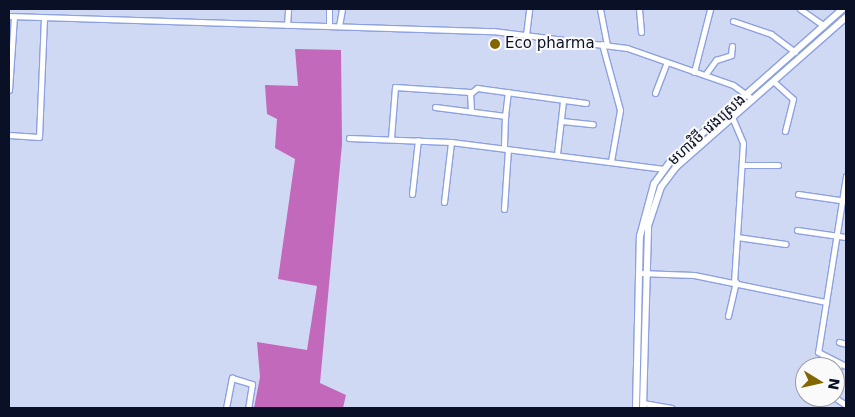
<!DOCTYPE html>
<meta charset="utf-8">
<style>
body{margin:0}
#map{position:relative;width:855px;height:417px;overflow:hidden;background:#d0d9f3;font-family:"DejaVu Sans","Noto Sans Khmer",sans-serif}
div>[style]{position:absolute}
.water>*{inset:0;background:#c369bc}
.roads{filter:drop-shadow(1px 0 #8da1df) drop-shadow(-1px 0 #8da1df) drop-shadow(0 1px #8da1df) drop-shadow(0 -1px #8da1df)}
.minor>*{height:5px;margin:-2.5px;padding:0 2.5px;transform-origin:2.5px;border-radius:2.5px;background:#fff}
.major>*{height:6px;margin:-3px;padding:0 3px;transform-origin:3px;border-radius:3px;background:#fff}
.dots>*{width:14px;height:14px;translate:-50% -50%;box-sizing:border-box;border:2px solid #fafafa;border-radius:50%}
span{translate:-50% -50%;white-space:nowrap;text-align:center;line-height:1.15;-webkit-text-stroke:4px #fafafa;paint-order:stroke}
.poi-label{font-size:15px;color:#0a1026}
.left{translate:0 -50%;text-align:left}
.street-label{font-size:15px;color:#0a1026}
.frame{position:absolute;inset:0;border:10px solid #0a1026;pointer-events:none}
.north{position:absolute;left:795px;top:357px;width:50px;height:50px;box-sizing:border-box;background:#fafafa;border:1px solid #9a9ca5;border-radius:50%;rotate:99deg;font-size:14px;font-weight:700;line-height:20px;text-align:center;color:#0a1026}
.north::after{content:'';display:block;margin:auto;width:18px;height:22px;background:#826600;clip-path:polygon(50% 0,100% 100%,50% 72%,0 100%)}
</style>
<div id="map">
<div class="water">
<i style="clip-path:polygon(295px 49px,341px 50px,342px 144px,320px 383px,346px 395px,343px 408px,254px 408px,260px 377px,257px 342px,307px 350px,317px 286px,278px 279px,295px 159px,275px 148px,277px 119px,267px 114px,265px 85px,298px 86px)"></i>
</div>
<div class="roads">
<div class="minor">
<i style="left:600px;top:9px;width:37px;rotate:79deg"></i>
<i style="left:639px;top:9px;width:23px;rotate:85deg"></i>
<i style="left:800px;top:9px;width:29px;rotate:35deg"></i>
<i style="left:9px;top:16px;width:484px;rotate:1.8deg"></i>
<i style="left:493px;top:31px;width:135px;rotate:7.2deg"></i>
<i style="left:627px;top:48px;width:112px;rotate:19.2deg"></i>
<i style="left:733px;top:85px;width:24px;rotate:36deg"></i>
<i style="left:733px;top:21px;width:40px;rotate:18.9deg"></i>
<i style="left:771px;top:34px;width:30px;rotate:37deg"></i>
<i style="left:287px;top:25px;width:16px;rotate:-86deg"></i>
<i style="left:329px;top:26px;width:17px;rotate:-90deg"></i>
<i style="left:339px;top:26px;width:17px;rotate:-80deg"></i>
<i style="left:526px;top:35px;width:26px;rotate:-83deg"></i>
<i style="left:602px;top:44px;width:68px;rotate:74.7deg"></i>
<i style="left:620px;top:110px;width:52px;rotate:100deg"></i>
<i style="left:694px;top:72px;width:65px;rotate:-75.7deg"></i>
<i style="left:705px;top:75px;width:19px;rotate:-54deg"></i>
<i style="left:716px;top:60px;width:16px;rotate:-18deg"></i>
<i style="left:731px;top:55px;width:9px;rotate:-84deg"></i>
<i style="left:773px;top:81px;width:27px;rotate:42deg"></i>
<i style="left:793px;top:99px;width:33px;rotate:104deg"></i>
<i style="left:9px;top:90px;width:73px;rotate:-86.1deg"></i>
<i style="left:471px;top:93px;width:8px;rotate:-40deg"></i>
<i style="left:477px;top:88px;width:110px;rotate:7.8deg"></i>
<i style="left:655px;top:93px;width:33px;rotate:-69deg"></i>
<i style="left:435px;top:107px;width:71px;rotate:7.3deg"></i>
<i style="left:505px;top:116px;width:32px;rotate:92deg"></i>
<i style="left:505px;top:116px;width:24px;rotate:-83deg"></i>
<i style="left:732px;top:117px;width:28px;rotate:67deg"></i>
<i style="left:743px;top:143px;width:138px;rotate:93.7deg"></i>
<i style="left:562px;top:121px;width:31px;rotate:6deg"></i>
<i style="left:9px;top:135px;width:30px;rotate:4deg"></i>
<i style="left:39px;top:137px;width:118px;rotate:-87.6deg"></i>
<i style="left:349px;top:138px;width:102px;rotate:2.2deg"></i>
<i style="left:451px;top:142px;width:215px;rotate:7.2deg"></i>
<i style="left:391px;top:138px;width:51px;rotate:-85.5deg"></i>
<i style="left:395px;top:87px;width:75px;rotate:3.8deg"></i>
<i style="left:470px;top:92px;width:19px;rotate:87deg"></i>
<i style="left:557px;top:154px;width:53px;rotate:-83.5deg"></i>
<i style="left:743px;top:165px;width:35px"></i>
<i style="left:846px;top:176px;width:178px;rotate:99deg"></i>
<i style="left:818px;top:352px;width:31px;rotate:27deg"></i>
<i style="left:412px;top:194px;width:54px;rotate:-83.7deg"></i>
<i style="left:798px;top:194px;width:49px;rotate:8.3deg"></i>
<i style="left:444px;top:202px;width:60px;rotate:-83.3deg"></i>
<i style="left:504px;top:209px;width:60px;rotate:-86.2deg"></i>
<i style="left:797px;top:230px;width:49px;rotate:8.1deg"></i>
<i style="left:737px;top:237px;width:49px;rotate:8.3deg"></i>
<i style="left:639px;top:273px;width:55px;rotate:2.1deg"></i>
<i style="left:694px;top:275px;width:135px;rotate:11.6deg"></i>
<i style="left:728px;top:316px;width:35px;rotate:-77deg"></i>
<i style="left:839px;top:342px;width:7px;rotate:16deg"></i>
<i style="left:835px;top:389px;width:24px;rotate:-81deg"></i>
<i style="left:834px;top:397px;width:14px;rotate:34deg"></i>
<i style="left:643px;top:403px;width:29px;rotate:10deg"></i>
<i style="left:226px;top:408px;width:31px;rotate:-79deg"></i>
<i style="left:232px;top:378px;width:21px;rotate:17deg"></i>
<i style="left:252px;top:384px;width:24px;rotate:99deg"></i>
</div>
<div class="major">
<i style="left:636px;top:408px;width:172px;rotate:-88.7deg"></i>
<i style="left:640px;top:236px;width:54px;rotate:-74.9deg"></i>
<i style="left:654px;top:184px;width:29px;rotate:-54deg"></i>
<i style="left:671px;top:161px;width:230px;rotate:-41.5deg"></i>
<i style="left:643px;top:408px;width:182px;rotate:-88.4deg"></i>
<i style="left:648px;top:226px;width:41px;rotate:-71.6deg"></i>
<i style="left:661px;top:187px;width:25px;rotate:-53deg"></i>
<i style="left:676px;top:167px;width:227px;rotate:-41.4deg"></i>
</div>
</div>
<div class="dots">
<i style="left:495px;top:44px;background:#826600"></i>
</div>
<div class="poi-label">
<span class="left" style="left:505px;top:44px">Eco pharma</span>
</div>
<div class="street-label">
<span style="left:707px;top:130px;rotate:-42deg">មហាវិថី វេងស្រេង</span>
</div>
<div class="frame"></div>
<div class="north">N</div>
</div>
